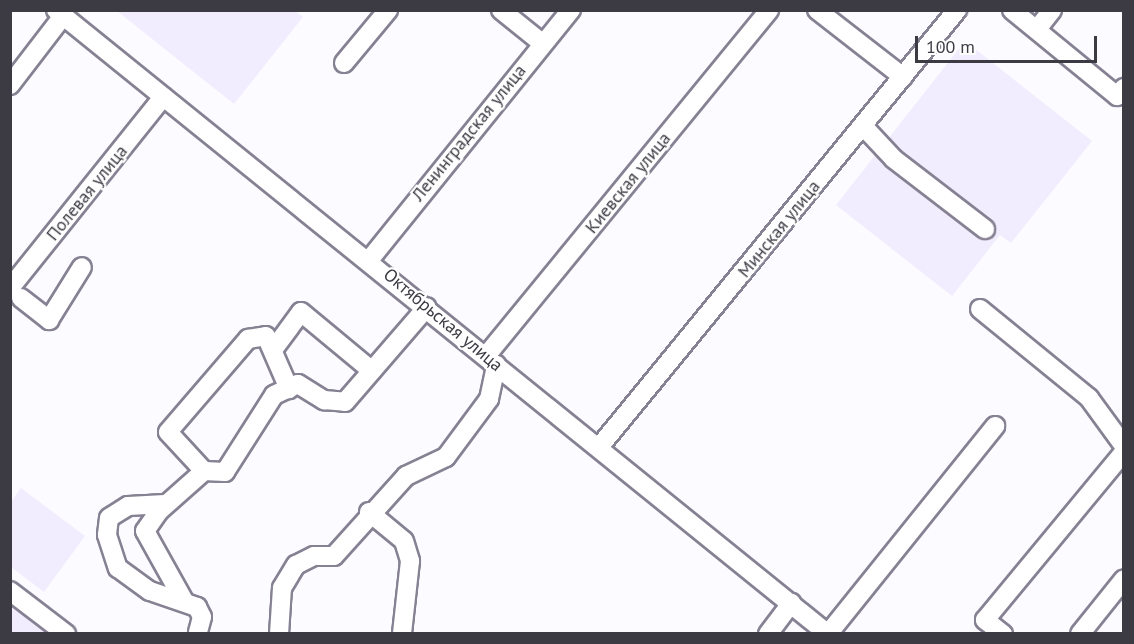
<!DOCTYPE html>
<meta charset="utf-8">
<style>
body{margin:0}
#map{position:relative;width:1134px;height:644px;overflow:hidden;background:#fcfbff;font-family:"PT Sans",sans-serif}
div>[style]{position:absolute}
.built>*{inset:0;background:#f2edfe}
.roads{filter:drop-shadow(2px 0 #868193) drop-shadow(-2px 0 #868193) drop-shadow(0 2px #868193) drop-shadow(0 -2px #868193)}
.minor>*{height:18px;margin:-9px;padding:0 9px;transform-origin:9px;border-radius:9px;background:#fff}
span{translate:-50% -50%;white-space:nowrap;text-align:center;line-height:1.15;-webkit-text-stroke:4.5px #fff;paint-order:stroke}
.street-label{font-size:18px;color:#3c3a42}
.frame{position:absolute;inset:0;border:12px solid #3c3a42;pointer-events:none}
.scale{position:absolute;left:915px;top:36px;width:182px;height:27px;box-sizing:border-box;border:3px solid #3c3a42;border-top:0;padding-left:8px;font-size:18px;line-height:21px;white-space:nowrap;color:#3c3a42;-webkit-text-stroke:4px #fff;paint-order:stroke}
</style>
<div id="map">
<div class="built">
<i style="clip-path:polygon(295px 11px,303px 17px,234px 104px,117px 11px)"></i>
<i style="clip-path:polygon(965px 41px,1092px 141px,1011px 243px,1000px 235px,952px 296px,836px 205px)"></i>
<i style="clip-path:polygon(21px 488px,85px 536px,44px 592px,11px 567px,11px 502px)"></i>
<i style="clip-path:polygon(11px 598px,57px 633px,11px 633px)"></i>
</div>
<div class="roads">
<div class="minor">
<i style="left:56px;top:10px;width:993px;rotate:38.95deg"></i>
<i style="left:501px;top:10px;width:53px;rotate:38.8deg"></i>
<i style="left:817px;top:10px;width:109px;rotate:37.9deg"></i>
<i style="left:1012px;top:10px;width:136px;rotate:39.3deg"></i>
<i style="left:1117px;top:96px;width:11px;rotate:-49deg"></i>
<i style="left:1038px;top:28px;width:23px;rotate:-52deg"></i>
<i style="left:344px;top:63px;width:69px;rotate:-50.3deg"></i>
<i style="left:10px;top:85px;width:87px;rotate:-52.5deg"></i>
<i style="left:863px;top:126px;width:45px;rotate:46.8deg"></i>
<i style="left:894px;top:159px;width:115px;rotate:37.6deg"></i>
<i style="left:370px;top:259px;width:320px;rotate:-51.1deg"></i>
<i style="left:10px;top:288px;width:245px;rotate:-51.3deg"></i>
<i style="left:21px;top:298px;width:36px;rotate:38deg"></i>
<i style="left:49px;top:320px;width:62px;rotate:-58.1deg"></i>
<i style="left:980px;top:309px;width:141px;rotate:39.2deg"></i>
<i style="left:1089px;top:398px;width:59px;rotate:53.9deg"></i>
<i style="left:273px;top:350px;width:47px;rotate:-53.6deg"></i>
<i style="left:301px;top:312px;width:92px;rotate:39.7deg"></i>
<i style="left:486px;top:356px;width:447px;rotate:-50.7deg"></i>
<i style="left:600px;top:446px;width:564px;rotate:-50.69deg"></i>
<i style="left:204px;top:471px;width:53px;rotate:-132.7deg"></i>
<i style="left:168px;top:432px;width:123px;rotate:-49.3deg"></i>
<i style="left:248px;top:339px;width:18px;rotate:-9deg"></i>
<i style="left:266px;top:336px;width:58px;rotate:66.5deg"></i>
<i style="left:165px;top:504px;width:37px;rotate:177deg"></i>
<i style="left:128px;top:506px;width:22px;rotate:148deg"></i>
<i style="left:109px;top:518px;width:17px;rotate:97deg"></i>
<i style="left:107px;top:535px;width:35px;rotate:72deg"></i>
<i style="left:118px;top:568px;width:39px;rotate:36deg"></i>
<i style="left:150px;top:591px;width:50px;rotate:18.8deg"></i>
<i style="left:197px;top:607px;width:11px;rotate:63deg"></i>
<i style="left:202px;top:617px;width:16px;rotate:105deg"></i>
<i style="left:369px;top:512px;width:45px;rotate:39.6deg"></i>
<i style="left:404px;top:541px;width:21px;rotate:73deg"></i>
<i style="left:410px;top:561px;width:73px;rotate:96.3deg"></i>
<i style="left:10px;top:591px;width:71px;rotate:37.5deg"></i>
<i style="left:184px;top:601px;width:80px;rotate:-119.1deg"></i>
<i style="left:145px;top:531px;width:24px;rotate:-55deg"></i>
<i style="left:159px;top:511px;width:60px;rotate:-41.6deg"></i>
<i style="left:204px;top:471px;width:21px;rotate:3deg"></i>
<i style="left:225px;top:472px;width:91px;rotate:-57.5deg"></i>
<i style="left:274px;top:395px;width:26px;rotate:-25deg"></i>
<i style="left:298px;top:384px;width:31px;rotate:32deg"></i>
<i style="left:324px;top:400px;width:21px;rotate:5deg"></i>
<i style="left:345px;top:402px;width:125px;rotate:-49.2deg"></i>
<i style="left:279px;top:634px;width:46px;rotate:-86.3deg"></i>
<i style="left:282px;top:588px;width:27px;rotate:-59deg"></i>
<i style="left:296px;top:565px;width:20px;rotate:-27deg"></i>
<i style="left:314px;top:556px;width:20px"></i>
<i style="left:334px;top:556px;width:108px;rotate:-48deg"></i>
<i style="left:406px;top:476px;width:44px;rotate:-25.4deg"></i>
<i style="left:446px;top:457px;width:72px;rotate:-53.4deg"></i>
<i style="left:489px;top:399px;width:35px;rotate:-78deg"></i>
<i style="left:768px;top:634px;width:39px;rotate:-53deg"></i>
<i style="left:828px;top:634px;width:267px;rotate:-51.2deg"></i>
<i style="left:1003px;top:634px;width:23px;rotate:-142deg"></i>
<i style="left:985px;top:620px;width:218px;rotate:-50.4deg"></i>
<i style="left:1080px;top:634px;width:70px;rotate:-51.3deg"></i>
</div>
</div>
<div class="street-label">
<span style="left:469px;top:133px;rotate:-51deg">Ленинградская улица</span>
<span style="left:628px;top:183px;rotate:-51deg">Киевская улица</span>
<span style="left:87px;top:193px;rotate:-51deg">Полевая улица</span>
<span style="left:779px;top:229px;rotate:-51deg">Минская улица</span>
<span style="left:443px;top:320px;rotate:40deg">Октябрьская улица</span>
</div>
<div class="frame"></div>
<div class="scale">100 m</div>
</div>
